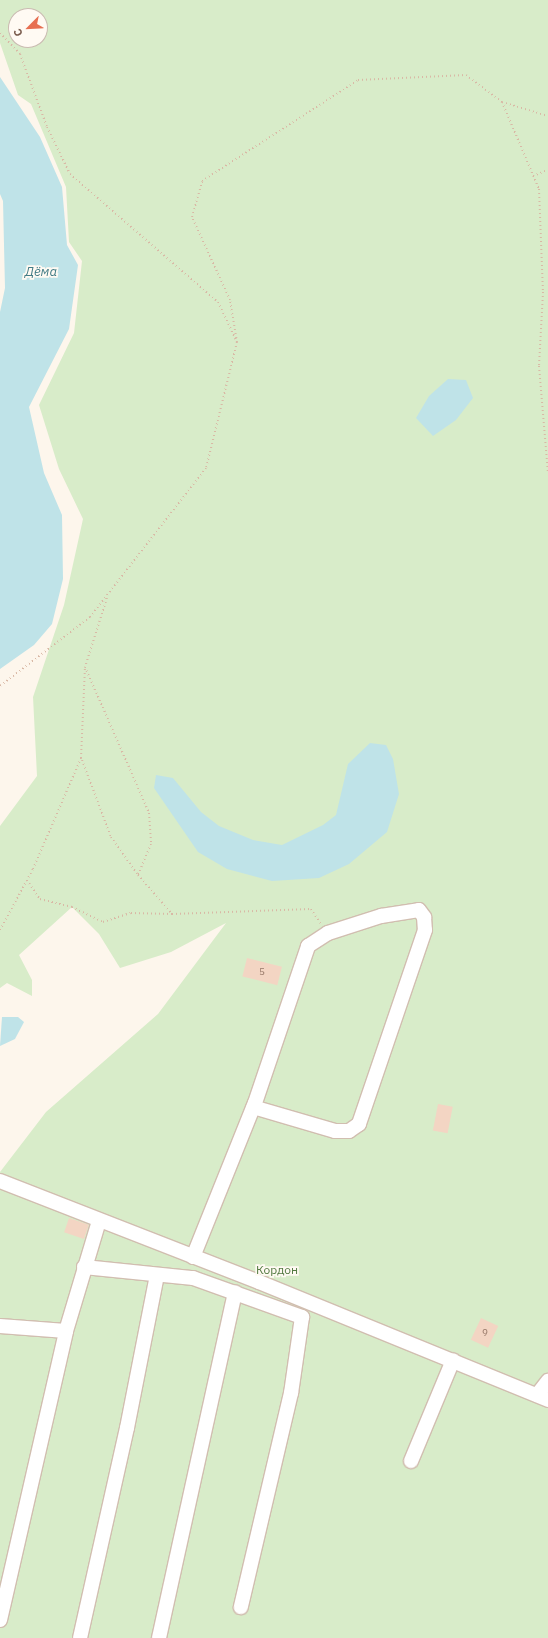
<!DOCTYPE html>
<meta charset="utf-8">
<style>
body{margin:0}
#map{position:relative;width:548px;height:1638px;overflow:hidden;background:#fdf6ec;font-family:"IBM Plex Sans",sans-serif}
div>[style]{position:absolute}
.green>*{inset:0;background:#d8ecc9}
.water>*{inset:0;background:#bfe3e8}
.building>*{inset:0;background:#f3d5c3;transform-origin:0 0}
.path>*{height:2px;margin-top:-1px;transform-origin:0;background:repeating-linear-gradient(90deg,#d9b8a5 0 1px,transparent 0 4px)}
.roads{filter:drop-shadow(1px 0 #d1beb0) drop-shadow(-1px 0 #d1beb0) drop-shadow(0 1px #d1beb0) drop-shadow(0 -1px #d1beb0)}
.minor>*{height:14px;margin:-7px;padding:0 7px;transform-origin:7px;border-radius:7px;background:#fff}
span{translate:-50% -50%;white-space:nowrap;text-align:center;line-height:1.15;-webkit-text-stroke:3.5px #fffaf3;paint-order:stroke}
.number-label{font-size:10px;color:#987a6a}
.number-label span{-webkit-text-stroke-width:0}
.park-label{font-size:12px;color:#537a41}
.water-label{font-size:13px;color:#437c86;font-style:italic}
.north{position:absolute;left:8px;top:8px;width:40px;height:40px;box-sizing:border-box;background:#fffaf3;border:1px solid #cabbb1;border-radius:50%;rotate:246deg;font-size:11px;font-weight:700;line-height:16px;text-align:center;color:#7a5c4d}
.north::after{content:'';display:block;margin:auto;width:14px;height:18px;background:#e76f51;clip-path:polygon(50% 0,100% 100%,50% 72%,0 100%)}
</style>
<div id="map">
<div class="green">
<i style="clip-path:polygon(evenodd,0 0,548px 0,548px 1638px,0 1638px,0 1172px,46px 1112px,158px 1014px,226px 923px,171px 952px,120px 968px,99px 934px,72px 907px,19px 955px,32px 980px,32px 996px,7px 983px,0 988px,0 826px,37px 776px,33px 697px,64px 605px,83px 519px,59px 469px,39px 405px,74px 333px,82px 261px,69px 242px,66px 187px,31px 104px,18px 95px,0 43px,0 0,16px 16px,40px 16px,40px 40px,16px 40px,16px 16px)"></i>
</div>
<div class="water">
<i style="clip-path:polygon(0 77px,40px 137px,62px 187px,67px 245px,78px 265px,69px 329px,29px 407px,44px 473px,62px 515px,63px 579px,52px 624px,34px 645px,0 669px,0 312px,5px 288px,3px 201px,0 194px)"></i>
<i style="clip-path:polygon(448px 379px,466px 380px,473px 398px,456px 420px,433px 436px,416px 418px,429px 396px)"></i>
<i style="clip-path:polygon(370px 743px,386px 745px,393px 759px,399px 794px,387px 832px,349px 864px,319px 878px,272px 881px,227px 869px,198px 852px,154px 788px,156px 775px,173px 778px,201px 812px,219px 826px,253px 840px,282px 845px,323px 825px,336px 815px,348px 764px)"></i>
<i style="clip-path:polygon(2px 1017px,18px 1017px,24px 1022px,15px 1039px,0 1046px)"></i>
</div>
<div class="building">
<i style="left:247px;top:958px;width:36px;height:19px;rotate:14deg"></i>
<i style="left:438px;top:1104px;width:15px;height:27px;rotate:11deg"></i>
<i style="left:69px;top:1218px;width:21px;height:15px;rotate:19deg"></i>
<i style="left:481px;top:1318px;width:19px;height:24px;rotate:25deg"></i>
</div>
<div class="path">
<i style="left:0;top:33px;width:29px;rotate:46deg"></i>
<i style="left:20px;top:54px;width:78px;rotate:69.7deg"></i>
<i style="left:47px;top:127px;width:52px;rotate:63.9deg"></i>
<i style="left:70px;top:174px;width:196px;rotate:40.9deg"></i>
<i style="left:218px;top:302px;width:44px;rotate:64.6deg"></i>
<i style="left:237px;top:342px;width:130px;rotate:103.8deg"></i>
<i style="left:206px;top:468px;width:189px;rotate:127.9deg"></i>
<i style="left:90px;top:617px;width:113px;rotate:142.5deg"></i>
<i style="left:502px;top:102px;width:48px;rotate:16.9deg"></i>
<i style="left:533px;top:176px;width:16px;rotate:-22deg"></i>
<i style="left:237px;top:342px;width:43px;rotate:-99.5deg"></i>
<i style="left:230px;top:300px;width:91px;rotate:-114.6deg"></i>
<i style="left:192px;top:217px;width:37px;rotate:-74deg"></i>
<i style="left:202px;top:181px;width:186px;rotate:-32.9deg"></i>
<i style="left:358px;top:80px;width:108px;rotate:-2.7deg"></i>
<i style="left:466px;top:75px;width:45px;rotate:36.9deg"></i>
<i style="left:502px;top:102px;width:95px;rotate:67deg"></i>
<i style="left:539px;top:189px;width:103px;rotate:87.8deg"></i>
<i style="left:543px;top:292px;width:74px;rotate:93.1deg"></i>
<i style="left:539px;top:366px;width:108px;rotate:85.2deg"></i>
<i style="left:107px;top:598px;width:72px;rotate:107.7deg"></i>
<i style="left:85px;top:667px;width:159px;rotate:66.3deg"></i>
<i style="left:149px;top:813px;width:31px;rotate:86deg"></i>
<i style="left:151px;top:844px;width:34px;rotate:113deg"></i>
<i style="left:138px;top:875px;width:52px;rotate:48.9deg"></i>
<i style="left:172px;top:914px;width:139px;rotate:-2.1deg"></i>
<i style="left:311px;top:909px;width:17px;rotate:57deg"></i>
<i style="left:82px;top:760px;width:82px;rotate:69.4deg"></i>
<i style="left:111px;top:837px;width:47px;rotate:54.6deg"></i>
<i style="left:27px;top:880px;width:23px;rotate:56deg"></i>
<i style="left:40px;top:899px;width:33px;rotate:14deg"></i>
<i style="left:72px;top:907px;width:34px;rotate:26deg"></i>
<i style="left:103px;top:922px;width:29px;rotate:-18deg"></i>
<i style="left:131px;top:913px;width:41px;rotate:1.4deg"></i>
<i style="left:0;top:930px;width:69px;rotate:-61.6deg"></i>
<i style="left:33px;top:869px;width:121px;rotate:-66.6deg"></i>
<i style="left:81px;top:758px;width:90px;rotate:-87.5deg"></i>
</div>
<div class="roads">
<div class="minor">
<i style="left:0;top:1181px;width:278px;rotate:21.3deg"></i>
<i style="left:259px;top:1282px;width:312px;rotate:22.2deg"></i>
<i style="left:193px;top:1257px;width:166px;rotate:-68.1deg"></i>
<i style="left:255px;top:1103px;width:166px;rotate:-71.3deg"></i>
<i style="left:308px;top:946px;width:24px;rotate:-33deg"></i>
<i style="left:328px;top:933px;width:56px;rotate:-17.8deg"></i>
<i style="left:381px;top:916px;width:38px;rotate:-9deg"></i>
<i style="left:419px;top:910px;width:9px;rotate:54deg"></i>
<i style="left:424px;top:917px;width:13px;rotate:86deg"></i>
<i style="left:425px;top:930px;width:205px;rotate:108.8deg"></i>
<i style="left:359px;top:1124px;width:12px;rotate:145deg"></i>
<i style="left:349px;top:1131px;width:14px;rotate:180deg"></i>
<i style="left:335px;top:1131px;width:85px;rotate:-163.7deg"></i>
<i style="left:84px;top:1267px;width:110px;rotate:5.8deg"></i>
<i style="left:193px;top:1278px;width:116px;rotate:19.7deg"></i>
<i style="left:302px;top:1317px;width:77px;rotate:98.2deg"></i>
<i style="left:291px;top:1393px;width:220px;rotate:103.2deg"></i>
<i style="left:0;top:1326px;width:66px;rotate:4.3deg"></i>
<i style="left:537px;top:1395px;width:18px;rotate:-52deg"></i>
<i style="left:411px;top:1461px;width:109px;rotate:-67.4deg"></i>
<i style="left:0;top:1620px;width:296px;rotate:-77.1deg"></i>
<i style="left:66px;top:1331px;width:115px;rotate:-73.3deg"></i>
<i style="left:80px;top:1638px;width:215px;rotate:-77.4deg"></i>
<i style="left:127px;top:1428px;width:156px;rotate:-78.9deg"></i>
<i style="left:159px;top:1638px;width:354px;rotate:-77.6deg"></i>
</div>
</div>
<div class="number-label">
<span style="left:262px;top:972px">5</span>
<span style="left:485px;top:1333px">9</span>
</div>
<div class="park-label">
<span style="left:277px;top:1270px">Кордон</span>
</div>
<div class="water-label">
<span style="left:41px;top:272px">Дёма</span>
</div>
<div class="north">С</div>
</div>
